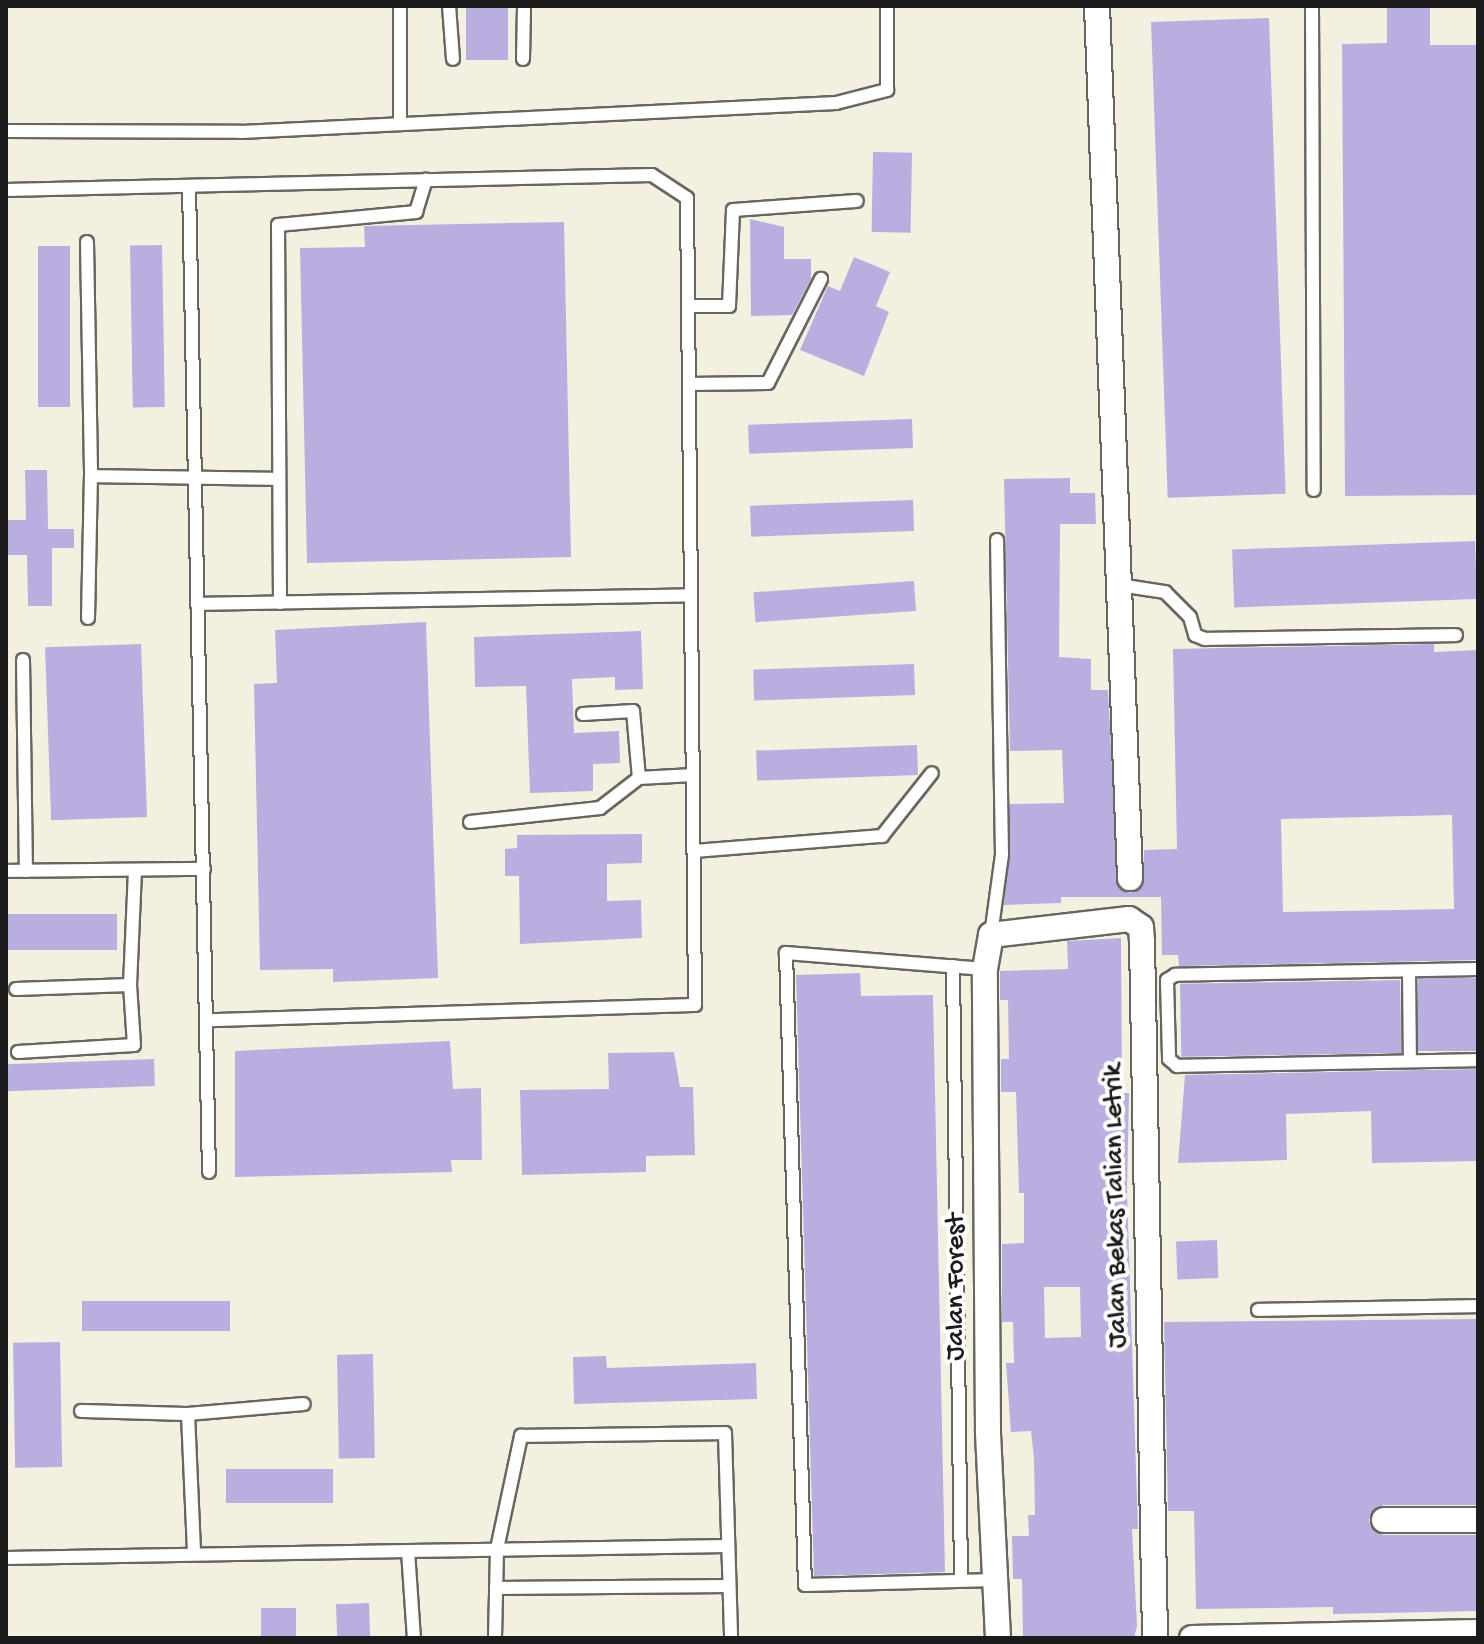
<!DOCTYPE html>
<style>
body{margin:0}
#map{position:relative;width:1484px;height:1644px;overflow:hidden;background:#f4f0df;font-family:"Gochi Hand",sans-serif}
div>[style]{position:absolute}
.building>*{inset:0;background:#baaee0;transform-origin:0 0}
.roads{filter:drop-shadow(2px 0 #686660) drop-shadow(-2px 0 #686660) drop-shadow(0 2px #686660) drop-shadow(0 -2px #686660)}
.service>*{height:12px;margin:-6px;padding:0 6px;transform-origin:6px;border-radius:6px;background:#fff}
.minor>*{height:24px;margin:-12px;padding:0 12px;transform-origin:12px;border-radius:12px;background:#fff}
span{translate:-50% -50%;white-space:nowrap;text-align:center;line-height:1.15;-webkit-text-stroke:8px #fff;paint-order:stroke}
.street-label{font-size:28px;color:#1c1c1c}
.frame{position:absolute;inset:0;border:8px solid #1c1c1c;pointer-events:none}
</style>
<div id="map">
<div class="building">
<i style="left:466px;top:6px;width:42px;height:54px"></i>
<i style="clip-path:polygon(1387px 6px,1430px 6px,1430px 45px,1478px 45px,1478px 495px,1345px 496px,1342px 44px,1387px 43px)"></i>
<i style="left:1269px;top:18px;width:476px;height:118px;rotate:88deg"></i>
<i style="left:873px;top:152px;width:39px;height:80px;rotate:1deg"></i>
<i style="clip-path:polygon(750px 219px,784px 227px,784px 259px,811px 259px,811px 279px,792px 315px,751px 316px)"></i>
<i style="clip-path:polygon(564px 222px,571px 557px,307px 563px,300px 248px,365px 247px,364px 226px)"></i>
<i style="left:162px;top:245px;width:162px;height:32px;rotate:89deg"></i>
<i style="left:38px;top:246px;width:32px;height:161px"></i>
<i style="clip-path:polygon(854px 257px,890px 272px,876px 306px,889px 312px,864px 376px,800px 350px,828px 286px,840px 291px)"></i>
<i style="left:912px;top:419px;width:29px;height:164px;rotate:88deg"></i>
<i style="clip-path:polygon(25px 470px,47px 470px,48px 529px,74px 529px,74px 548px,52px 548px,52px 606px,28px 606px,27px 555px,6px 555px,6px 520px,26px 520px)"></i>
<i style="clip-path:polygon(evenodd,1070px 478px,1070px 493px,1095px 493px,1096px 524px,1060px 524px,1059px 657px,1091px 659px,1091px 690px,1108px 690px,1118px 887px,1130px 893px,1143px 886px,1144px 850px,1177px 849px,1173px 649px,1434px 644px,1434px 652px,1478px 650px,1478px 960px,1179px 966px,1178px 955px,1162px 955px,1161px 897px,1061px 897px,1061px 903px,1004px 905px,1010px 804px,1064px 803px,1062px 750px,1010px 751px,1004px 479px,1070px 478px,1452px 815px,1454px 909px,1283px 912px,1281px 819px,1452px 815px)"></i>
<i style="left:913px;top:500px;width:31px;height:163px;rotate:88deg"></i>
<i style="left:1475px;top:541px;width:58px;height:243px;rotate:88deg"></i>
<i style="left:914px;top:581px;width:30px;height:161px;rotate:86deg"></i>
<i style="clip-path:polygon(426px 622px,438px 978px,333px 982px,333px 969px,260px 970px,254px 684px,277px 683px,275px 630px)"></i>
<i style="clip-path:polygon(641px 631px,643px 689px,615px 690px,615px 677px,572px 679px,574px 733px,619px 731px,620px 763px,593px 764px,593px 791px,530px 793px,526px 686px,475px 687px,474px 637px)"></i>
<i style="left:141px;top:644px;width:173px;height:96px;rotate:88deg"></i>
<i style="left:914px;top:664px;width:31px;height:161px;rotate:88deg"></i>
<i style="left:917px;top:745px;width:30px;height:161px;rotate:88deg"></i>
<i style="clip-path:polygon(642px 834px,642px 863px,607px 864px,607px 901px,641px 900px,642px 938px,520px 944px,519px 876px,505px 876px,505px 849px,517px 848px,517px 835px)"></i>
<i style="left:117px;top:914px;width:36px;height:111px;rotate:90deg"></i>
<i style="clip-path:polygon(evenodd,1121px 938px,1122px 1093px,1129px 1093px,1127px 1192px,1138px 1529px,1132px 1529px,1137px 1626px,1134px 1638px,1023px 1638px,1022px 1579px,1013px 1579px,1012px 1536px,1029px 1536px,1028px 1515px,1035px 1515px,1034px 1459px,1031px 1431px,1011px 1432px,1006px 1363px,1014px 1363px,1013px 1322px,1002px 1322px,1002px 1244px,1024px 1243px,1024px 1193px,1019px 1193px,1016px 1092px,1001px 1092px,1001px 1059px,1009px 1059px,1008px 1000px,1000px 1000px,1000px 971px,1068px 969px,1067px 941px,1121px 938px,1044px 1287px,1080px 1287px,1081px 1337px,1045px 1338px,1044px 1287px)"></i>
<i style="clip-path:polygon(860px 973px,861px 996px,933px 995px,945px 1572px,814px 1576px,796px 975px)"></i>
<i style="left:1478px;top:978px;width:73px;height:60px;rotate:90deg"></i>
<i style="left:1400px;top:980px;width:73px;height:220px;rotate:89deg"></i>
<i style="clip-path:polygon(450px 1041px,453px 1089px,481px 1088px,482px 1160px,451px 1160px,452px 1172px,235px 1177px,235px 1051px)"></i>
<i style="clip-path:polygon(674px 1052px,680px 1087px,693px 1087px,695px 1155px,646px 1156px,646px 1172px,522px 1175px,520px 1090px,609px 1089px,608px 1053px)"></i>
<i style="left:154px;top:1059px;width:27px;height:148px;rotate:88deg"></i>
<i style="clip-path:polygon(1478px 1069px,1478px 1161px,1372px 1163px,1371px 1111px,1286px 1114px,1287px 1160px,1178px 1163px,1185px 1075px)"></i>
<i style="left:1217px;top:1240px;width:38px;height:41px;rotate:88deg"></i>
<i style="left:230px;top:1301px;width:30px;height:148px;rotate:90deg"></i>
<i style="clip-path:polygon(1478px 1319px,1478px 1505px,1383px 1505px,1369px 1519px,1371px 1528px,1383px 1535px,1478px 1535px,1478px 1611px,1333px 1614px,1333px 1607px,1196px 1609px,1194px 1511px,1168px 1511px,1164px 1322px)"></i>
<i style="left:60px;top:1342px;width:125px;height:47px;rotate:89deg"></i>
<i style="left:373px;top:1354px;width:104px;height:36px;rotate:89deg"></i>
<i style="clip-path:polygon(606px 1356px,607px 1368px,756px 1363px,757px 1399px,574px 1404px,573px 1357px)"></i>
<i style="left:333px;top:1469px;width:34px;height:107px;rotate:90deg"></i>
<i style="left:369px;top:1603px;width:35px;height:33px;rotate:88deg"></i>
<i style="left:296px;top:1608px;width:30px;height:35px;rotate:90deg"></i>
</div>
<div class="roads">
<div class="service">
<i style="left:400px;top:6px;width:118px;rotate:90deg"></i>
<i style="left:449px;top:6px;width:53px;rotate:85.7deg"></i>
<i style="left:1312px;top:6px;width:484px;rotate:89.8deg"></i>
<i style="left:523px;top:59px;width:53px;rotate:-88.9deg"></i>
<i style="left:6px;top:131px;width:235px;rotate:0.2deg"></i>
<i style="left:241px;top:132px;width:596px;rotate:-2.79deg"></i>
<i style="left:836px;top:103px;width:53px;rotate:-14.3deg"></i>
<i style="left:887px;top:90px;width:84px;rotate:-90deg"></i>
<i style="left:189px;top:186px;width:986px;rotate:88.84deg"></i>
<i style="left:6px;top:190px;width:646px;rotate:-1.33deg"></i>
<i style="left:652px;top:175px;width:42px;rotate:33.3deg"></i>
<i style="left:687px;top:198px;width:807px;rotate:89.43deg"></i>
<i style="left:695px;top:1005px;width:488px;rotate:178.2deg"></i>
<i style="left:87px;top:242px;width:234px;rotate:89deg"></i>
<i style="left:688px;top:306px;width:41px"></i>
<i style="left:729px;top:306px;width:96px;rotate:-87.6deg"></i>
<i style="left:733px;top:210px;width:124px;rotate:-4.2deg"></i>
<i style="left:689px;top:384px;width:79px;rotate:-0.7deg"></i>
<i style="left:768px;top:383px;width:117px;rotate:-63deg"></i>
<i style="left:1119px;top:585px;width:47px;rotate:8.7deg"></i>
<i style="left:1165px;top:592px;width:35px;rotate:45deg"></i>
<i style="left:1190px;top:617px;width:19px;rotate:74deg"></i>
<i style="left:1195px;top:635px;width:11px;rotate:22deg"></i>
<i style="left:1205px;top:639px;width:251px;rotate:-0.9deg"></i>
<i style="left:280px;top:603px;width:378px;rotate:-90.3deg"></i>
<i style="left:278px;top:225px;width:139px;rotate:-5.4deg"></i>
<i style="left:416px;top:212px;width:34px;rotate:-73deg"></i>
<i style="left:198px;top:604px;width:493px;rotate:-1deg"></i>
<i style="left:88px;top:618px;width:142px;rotate:-88.8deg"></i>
<i style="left:91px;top:476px;width:188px;rotate:0.9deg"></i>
<i style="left:23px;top:660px;width:211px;rotate:89.2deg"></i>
<i style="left:583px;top:714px;width:50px;rotate:-3.4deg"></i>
<i style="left:633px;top:711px;width:67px;rotate:84.9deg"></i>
<i style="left:470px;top:822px;width:131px;rotate:-6.1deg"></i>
<i style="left:600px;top:808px;width:49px;rotate:-37.6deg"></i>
<i style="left:639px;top:778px;width:54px;rotate:-3.2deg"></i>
<i style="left:694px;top:851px;width:189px;rotate:-4.6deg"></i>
<i style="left:882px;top:836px;width:80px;rotate:-51.6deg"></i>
<i style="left:6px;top:871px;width:198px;rotate:-0.6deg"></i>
<i style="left:991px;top:935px;width:81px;rotate:-82.2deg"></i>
<i style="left:1002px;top:855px;width:315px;rotate:-90.9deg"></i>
<i style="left:953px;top:966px;width:614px;rotate:89.25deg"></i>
<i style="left:985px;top:969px;width:200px;rotate:-175.4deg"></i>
<i style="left:786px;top:953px;width:632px;rotate:88.28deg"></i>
<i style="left:805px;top:1585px;width:190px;rotate:-1.5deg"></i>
<i style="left:1478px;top:969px;width:303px;rotate:178.9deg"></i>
<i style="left:1175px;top:975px;width:9px;rotate:148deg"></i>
<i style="left:1167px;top:980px;width:79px;rotate:88.5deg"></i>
<i style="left:1169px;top:1059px;width:11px;rotate:41deg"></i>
<i style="left:1177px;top:1066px;width:301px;rotate:-1.1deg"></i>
<i style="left:1409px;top:971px;width:90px;rotate:89.4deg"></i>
<i style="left:16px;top:989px;width:114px;rotate:-2deg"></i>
<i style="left:130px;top:985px;width:115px;rotate:-87.5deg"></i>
<i style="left:18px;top:1052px;width:116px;rotate:-3.5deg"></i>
<i style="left:134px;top:1045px;width:60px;rotate:-93.8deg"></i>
<i style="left:1258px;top:1310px;width:220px;rotate:-1deg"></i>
<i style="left:81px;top:1411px;width:107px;rotate:1.6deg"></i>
<i style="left:188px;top:1414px;width:140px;rotate:87.5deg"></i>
<i style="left:188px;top:1414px;width:116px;rotate:-4.9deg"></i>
<i style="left:408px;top:1551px;width:319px;rotate:-0.9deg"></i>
<i style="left:6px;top:1558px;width:402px;rotate:-1deg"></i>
<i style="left:408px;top:1551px;width:87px;rotate:86.1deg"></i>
<i style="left:496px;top:1588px;width:233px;rotate:-0.5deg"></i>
<i style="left:495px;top:1638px;width:89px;rotate:-88.7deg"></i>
<i style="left:497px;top:1549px;width:116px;rotate:-78deg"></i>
<i style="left:521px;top:1436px;width:204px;rotate:-0.8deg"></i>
<i style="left:725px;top:1433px;width:205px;rotate:88.3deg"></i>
</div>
<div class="minor">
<i style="left:1097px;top:6px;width:873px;rotate:87.83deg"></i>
<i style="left:1384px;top:1520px;width:94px"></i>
<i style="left:998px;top:1638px;width:208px;rotate:-92.8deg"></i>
<i style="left:988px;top:1430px;width:461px;rotate:-90.4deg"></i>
<i style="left:985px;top:969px;width:35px;rotate:-80deg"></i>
<i style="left:991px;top:935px;width:139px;rotate:-6.6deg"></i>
<i style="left:1129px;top:919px;width:14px;rotate:34deg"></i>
<i style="left:1141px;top:927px;width:14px;rotate:86deg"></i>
<i style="left:1142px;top:941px;width:697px;rotate:88.93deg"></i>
<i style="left:1192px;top:1638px;width:286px;rotate:-1.2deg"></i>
</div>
</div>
<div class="street-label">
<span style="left:1117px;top:1206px;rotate:-91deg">Jalan Bekas Talian Letrik</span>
<span style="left:957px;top:1287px;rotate:-90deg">Jalan Forest</span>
</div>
<div class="frame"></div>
</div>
